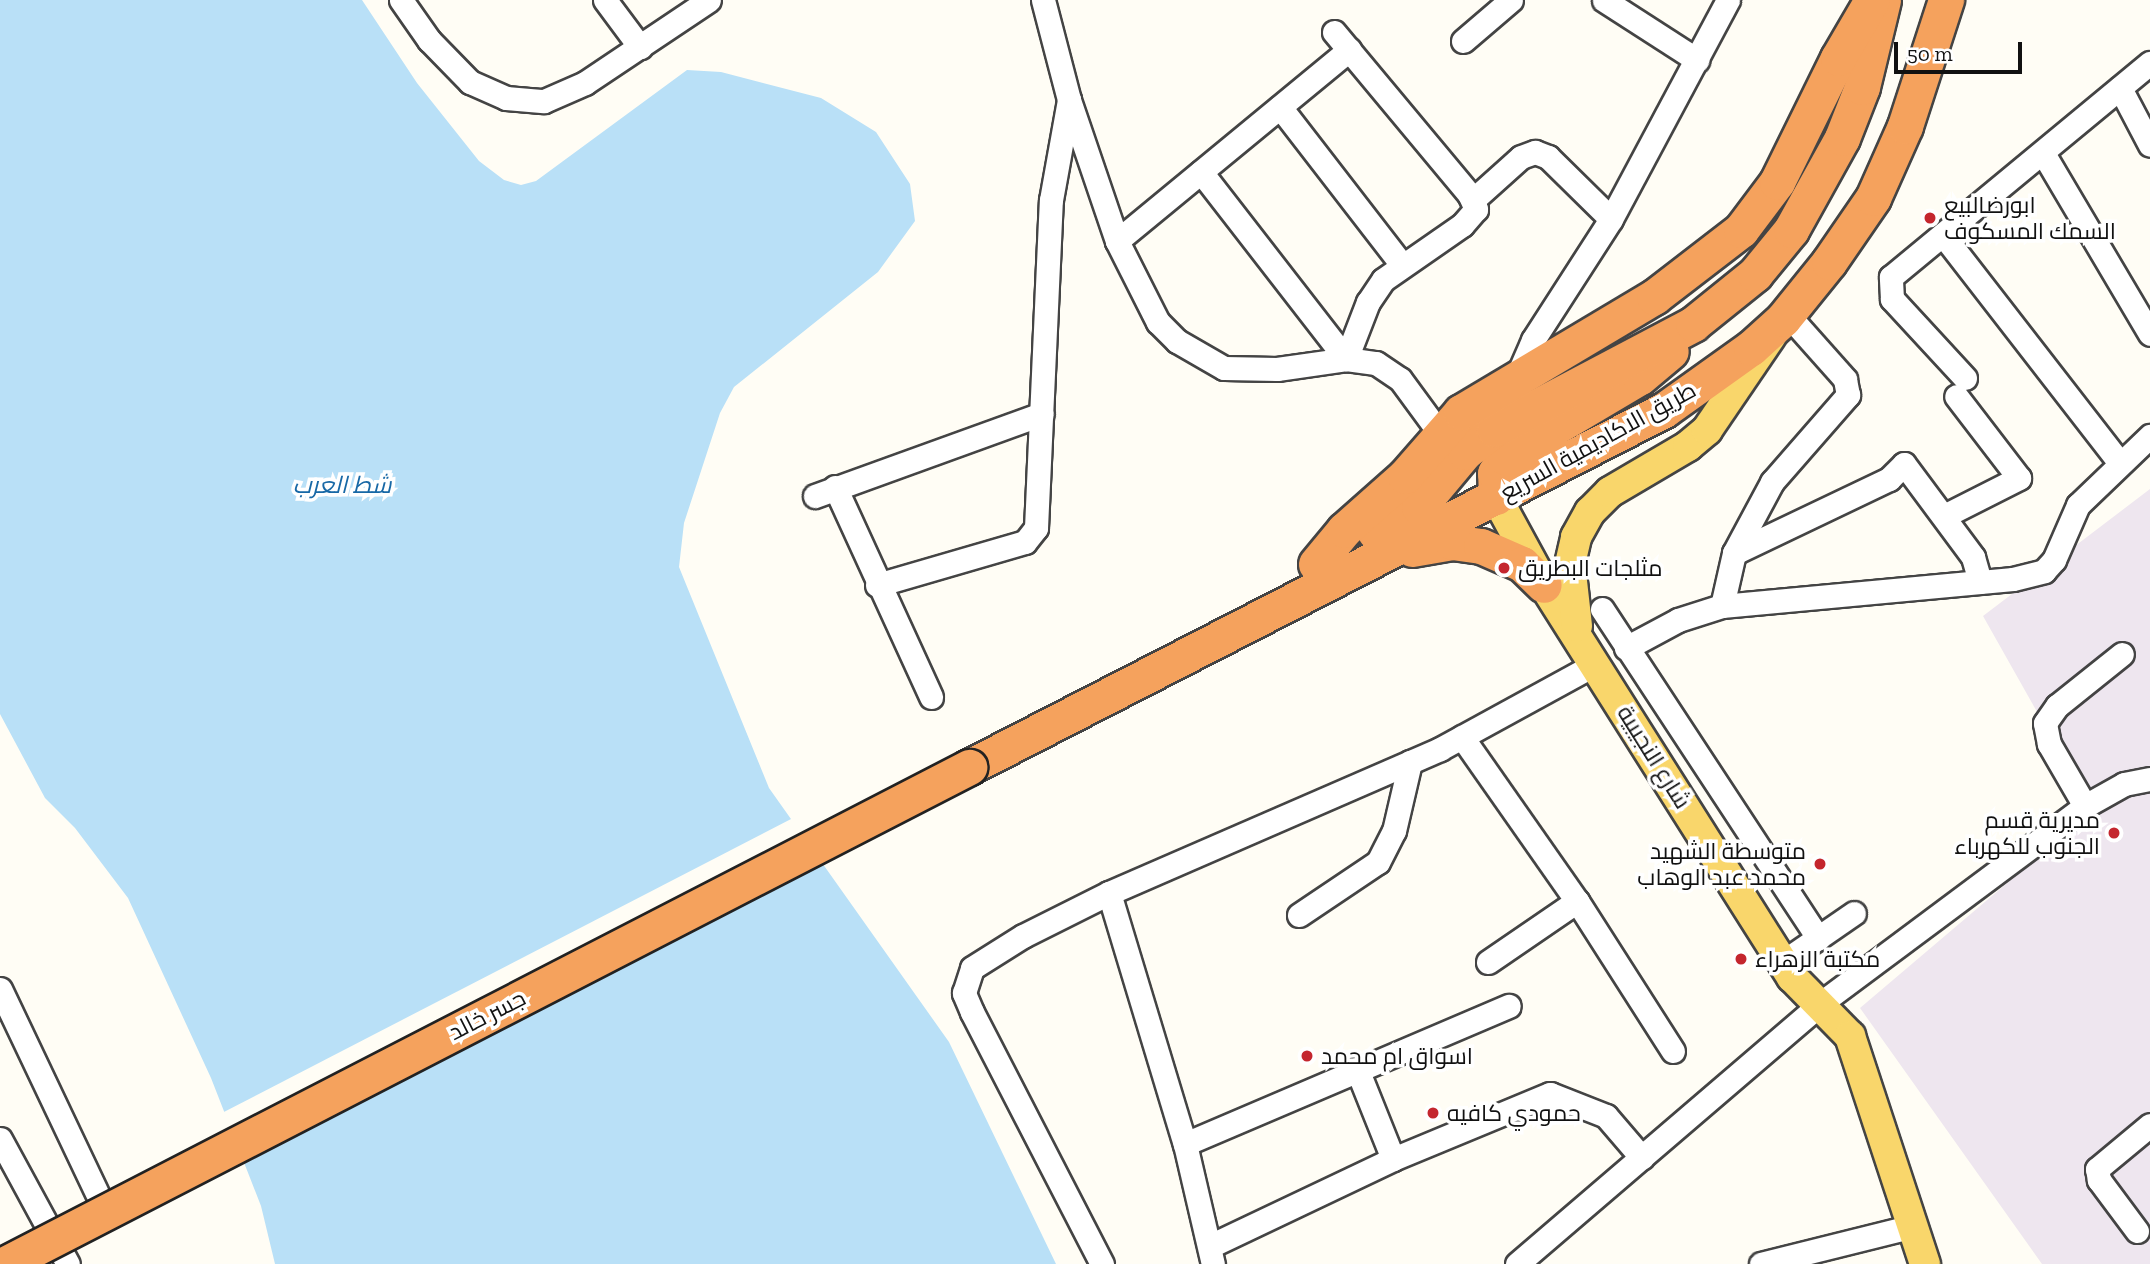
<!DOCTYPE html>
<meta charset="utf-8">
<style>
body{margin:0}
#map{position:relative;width:2150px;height:1264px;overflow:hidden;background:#fffdf5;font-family:"Zilla Slab",Cairo,serif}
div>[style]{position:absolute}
.industrial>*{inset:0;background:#eee6ef}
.water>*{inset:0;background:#b9e0f7}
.pier>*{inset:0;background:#fffdf5}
.roads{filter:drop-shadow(2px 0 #444) drop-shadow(-2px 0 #444) drop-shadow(0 2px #444) drop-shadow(0 -2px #444)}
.minor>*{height:23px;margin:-11.5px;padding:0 11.5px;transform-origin:11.5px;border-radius:11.5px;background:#fff}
.major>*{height:30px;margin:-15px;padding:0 15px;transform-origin:15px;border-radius:15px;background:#f9d66b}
.highway>*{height:35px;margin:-17.5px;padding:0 17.5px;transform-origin:17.5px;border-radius:17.5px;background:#f5a25d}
.bridges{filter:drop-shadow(2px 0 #222) drop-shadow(-2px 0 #222) drop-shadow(0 2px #222) drop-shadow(0 -2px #222)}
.highway-bridge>*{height:35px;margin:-17.5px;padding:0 17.5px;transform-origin:17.5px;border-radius:17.5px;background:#f5a25d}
.dots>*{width:19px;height:19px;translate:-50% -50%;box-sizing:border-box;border:4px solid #fff;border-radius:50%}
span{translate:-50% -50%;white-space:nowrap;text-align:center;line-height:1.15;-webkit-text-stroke:7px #fff;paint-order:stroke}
.poi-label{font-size:23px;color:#111}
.left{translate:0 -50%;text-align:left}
.right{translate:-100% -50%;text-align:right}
.street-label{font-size:23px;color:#111}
.water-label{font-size:24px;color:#1768a6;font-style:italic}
.scale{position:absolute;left:1894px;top:42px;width:128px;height:32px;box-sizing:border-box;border:4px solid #111;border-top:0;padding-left:9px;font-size:21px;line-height:24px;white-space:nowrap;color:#111;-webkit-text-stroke:5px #fff;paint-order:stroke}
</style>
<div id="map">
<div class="industrial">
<i style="clip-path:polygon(2150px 489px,2150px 1264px,2042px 1264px,1860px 1008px,2058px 840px,2095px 815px,1983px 616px)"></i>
</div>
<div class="water">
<i style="clip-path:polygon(0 0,362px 0,417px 83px,479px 161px,504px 180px,521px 185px,536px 181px,687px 70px,721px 72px,821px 98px,876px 132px,910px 184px,915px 221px,878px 272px,734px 387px,720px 413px,684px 523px,679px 567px,769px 788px,949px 1042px,1056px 1264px,275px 1264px,261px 1206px,211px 1078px,128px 898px,75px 828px,45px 798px,0 714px)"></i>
</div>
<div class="pier">
<i style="clip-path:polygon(793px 818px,810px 844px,237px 1163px,220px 1114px)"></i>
</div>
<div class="roads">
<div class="minor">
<i style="left:401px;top:0;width:49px;rotate:55deg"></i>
<i style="left:429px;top:40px;width:59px;rotate:45.7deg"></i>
<i style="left:470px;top:82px;width:39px;rotate:24deg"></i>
<i style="left:506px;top:98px;width:38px;rotate:5deg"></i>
<i style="left:544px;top:101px;width:45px;rotate:-23.7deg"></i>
<i style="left:585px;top:83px;width:149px;rotate:-33.8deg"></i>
<i style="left:605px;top:0;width:59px;rotate:53.3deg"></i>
<i style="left:1043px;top:0;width:103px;rotate:75.4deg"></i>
<i style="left:1069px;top:100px;width:149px;rotate:71.2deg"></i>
<i style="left:1117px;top:241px;width:91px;rotate:63.2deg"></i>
<i style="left:1158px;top:322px;width:27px;rotate:45deg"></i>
<i style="left:1177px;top:341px;width:54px;rotate:29.9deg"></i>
<i style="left:1224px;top:368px;width:53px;rotate:1.1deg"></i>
<i style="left:1277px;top:369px;width:70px;rotate:-8.2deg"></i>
<i style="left:1346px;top:359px;width:30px;rotate:8deg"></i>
<i style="left:1376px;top:363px;width:29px;rotate:34deg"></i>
<i style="left:1400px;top:379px;width:66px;rotate:53.7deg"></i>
<i style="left:1604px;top:0;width:111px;rotate:32.8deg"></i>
<i style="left:1334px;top:32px;width:211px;rotate:50.2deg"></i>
<i style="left:1469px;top:194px;width:17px;rotate:65deg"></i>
<i style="left:1476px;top:209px;width:21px;rotate:131deg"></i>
<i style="left:1462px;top:225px;width:96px;rotate:145.2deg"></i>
<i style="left:1383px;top:280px;width:27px;rotate:124deg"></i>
<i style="left:1368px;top:302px;width:61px;rotate:111.1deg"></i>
<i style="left:1463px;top:41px;width:63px;rotate:-40.5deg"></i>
<i style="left:2120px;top:88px;width:64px;rotate:62.2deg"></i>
<i style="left:1280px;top:107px;width:200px;rotate:52.3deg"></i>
<i style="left:2043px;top:153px;width:210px;rotate:59.4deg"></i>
<i style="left:1201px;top:172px;width:237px;rotate:52.2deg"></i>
<i style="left:1473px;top:200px;width:64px;rotate:-41.9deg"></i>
<i style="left:1521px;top:157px;width:15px;rotate:-20deg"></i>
<i style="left:1535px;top:152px;width:14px;rotate:21deg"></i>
<i style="left:1548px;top:157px;width:88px;rotate:44.5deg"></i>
<i style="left:1943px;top:235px;width:287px;rotate:52.2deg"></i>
<i style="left:1117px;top:241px;width:301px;rotate:-39.5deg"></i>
<i style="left:1965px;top:378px;width:108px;rotate:-132.7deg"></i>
<i style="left:1892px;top:299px;width:22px;rotate:-93deg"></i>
<i style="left:1891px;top:277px;width:336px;rotate:-39.6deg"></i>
<i style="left:1516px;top:379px;width:43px;rotate:-66.4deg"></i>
<i style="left:1533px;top:340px;width:144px;rotate:-57.2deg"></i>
<i style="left:1611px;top:219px;width:248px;rotate:-61.9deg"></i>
<i style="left:835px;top:487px;width:231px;rotate:65.4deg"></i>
<i style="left:815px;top:496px;width:241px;rotate:-19.9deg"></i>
<i style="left:1946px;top:515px;width:82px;rotate:-26.9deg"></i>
<i style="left:2019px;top:478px;width:103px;rotate:-127.5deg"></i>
<i style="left:1734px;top:553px;width:172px;rotate:-25.5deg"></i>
<i style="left:1889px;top:479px;width:21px;rotate:-45deg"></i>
<i style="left:1904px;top:464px;width:116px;rotate:53.4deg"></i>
<i style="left:1973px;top:557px;width:26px;rotate:74deg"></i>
<i style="left:877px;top:585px;width:154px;rotate:-16.2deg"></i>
<i style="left:1025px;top:542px;width:18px;rotate:-52deg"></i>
<i style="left:1036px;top:528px;width:328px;rotate:-87.4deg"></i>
<i style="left:1051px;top:200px;width:102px;rotate:-79.8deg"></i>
<i style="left:1722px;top:606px;width:54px;rotate:-77.2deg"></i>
<i style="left:1734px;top:553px;width:81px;rotate:-61.8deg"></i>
<i style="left:1772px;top:482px;width:116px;rotate:-48.9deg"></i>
<i style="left:1848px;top:395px;width:16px;rotate:-101deg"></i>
<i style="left:1845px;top:379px;width:87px;rotate:-131.7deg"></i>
<i style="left:1602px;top:609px;width:394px;rotate:56.7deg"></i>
<i style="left:1626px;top:648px;width:59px;rotate:-28.3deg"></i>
<i style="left:1678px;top:620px;width:46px;rotate:-17.7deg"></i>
<i style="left:1722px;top:606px;width:292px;rotate:-5.3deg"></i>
<i style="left:2013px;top:579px;width:32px;rotate:-14deg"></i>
<i style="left:2044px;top:571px;width:15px;rotate:-48deg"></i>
<i style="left:2054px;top:560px;width:60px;rotate:-66.4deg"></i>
<i style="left:2078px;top:505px;width:100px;rotate:-43.8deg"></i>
<i style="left:1462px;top:737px;width:200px;rotate:55deg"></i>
<i style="left:1577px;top:901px;width:178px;rotate:57.4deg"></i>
<i style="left:2085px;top:806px;width:72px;rotate:-120.1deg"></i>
<i style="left:2049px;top:744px;width:21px;rotate:-101deg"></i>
<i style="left:2045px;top:723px;width:21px;rotate:-55deg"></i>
<i style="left:2057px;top:706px;width:83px;rotate:-38.7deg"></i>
<i style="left:1109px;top:893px;width:262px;rotate:73.2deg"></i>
<i style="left:1185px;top:1144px;width:123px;rotate:76.9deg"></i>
<i style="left:1299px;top:915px;width:95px;rotate:-33.9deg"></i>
<i style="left:1378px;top:862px;width:35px;rotate:-63deg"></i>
<i style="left:1394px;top:831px;width:71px;rotate:-76.9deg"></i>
<i style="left:1488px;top:962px;width:108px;rotate:-34.4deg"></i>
<i style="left:1783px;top:962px;width:86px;rotate:-34.6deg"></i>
<i style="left:0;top:989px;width:226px;rotate:64.6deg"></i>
<i style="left:1357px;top:1069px;width:97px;rotate:68.2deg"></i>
<i style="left:0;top:1139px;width:142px;rotate:61.5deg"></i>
<i style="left:1185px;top:1144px;width:352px;rotate:-23.1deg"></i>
<i style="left:2137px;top:1231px;width:64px;rotate:-126.7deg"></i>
<i style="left:2099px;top:1180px;width:11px;rotate:-100deg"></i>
<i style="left:2097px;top:1169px;width:69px;rotate:-39.7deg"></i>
<i style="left:1210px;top:1246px;width:203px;rotate:-25.4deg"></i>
<i style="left:1393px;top:1159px;width:170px;rotate:-22.5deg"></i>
<i style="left:1550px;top:1094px;width:60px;rotate:21.4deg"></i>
<i style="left:1606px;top:1116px;width:55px;rotate:49.4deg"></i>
<i style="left:1102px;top:1264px;width:284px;rotate:-117.3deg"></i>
<i style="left:972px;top:1012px;width:21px;rotate:-113deg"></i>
<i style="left:964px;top:993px;width:26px;rotate:-72deg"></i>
<i style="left:972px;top:968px;width:60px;rotate:-32.1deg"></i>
<i style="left:1023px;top:936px;width:96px;rotate:-26.6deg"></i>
<i style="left:1109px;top:893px;width:361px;rotate:-23.5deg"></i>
<i style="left:1440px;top:749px;width:177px;rotate:-28.7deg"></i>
<i style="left:1517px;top:1264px;width:401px;rotate:-40.6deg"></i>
<i style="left:1821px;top:1003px;width:329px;rotate:-36.7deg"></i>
<i style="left:2085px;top:806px;width:45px;rotate:-29.4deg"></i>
<i style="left:2124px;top:784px;width:26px;rotate:-11deg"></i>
<i style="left:1761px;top:1264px;width:157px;rotate:-14deg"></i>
</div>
<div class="major">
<i style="left:1496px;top:497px;width:100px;rotate:61.4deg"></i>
<i style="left:1544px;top:585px;width:464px;rotate:57.7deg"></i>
<i style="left:1792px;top:977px;width:83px;rotate:45.5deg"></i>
<i style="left:1850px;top:1036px;width:240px;rotate:71.8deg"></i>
<i style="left:1577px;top:626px;width:62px;rotate:-96.4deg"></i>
<i style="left:1570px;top:564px;width:28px;rotate:-77deg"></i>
<i style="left:1576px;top:537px;width:29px;rotate:-61deg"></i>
<i style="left:1590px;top:512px;width:28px;rotate:-45deg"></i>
<i style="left:1610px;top:492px;width:91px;rotate:-30.5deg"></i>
<i style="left:1688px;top:446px;width:25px;rotate:-40deg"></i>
<i style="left:1707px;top:430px;width:114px;rotate:-55.8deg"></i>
</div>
<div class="highway">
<i style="left:1496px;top:497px;width:24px;rotate:-92deg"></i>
<i style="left:1495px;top:473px;width:19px;rotate:-58deg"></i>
<i style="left:1505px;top:457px;width:157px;rotate:-30.7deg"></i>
<i style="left:1640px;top:377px;width:40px;rotate:-40deg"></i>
<i style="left:1375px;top:532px;width:51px;rotate:-29.6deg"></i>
<i style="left:1419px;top:507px;width:72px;rotate:-50.1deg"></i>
<i style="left:1465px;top:452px;width:37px;rotate:-38deg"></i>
<i style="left:1494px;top:429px;width:225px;rotate:-27.8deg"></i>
<i style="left:1693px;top:324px;width:80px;rotate:-38.9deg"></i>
<i style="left:1755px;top:274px;width:57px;rotate:-50.7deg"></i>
<i style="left:1791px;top:230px;width:105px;rotate:-61deg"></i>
<i style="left:1842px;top:138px;width:55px;rotate:-68.6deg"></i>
<i style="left:1862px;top:87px;width:89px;rotate:-76.4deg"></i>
<i style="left:1412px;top:549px;width:41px;rotate:-9.9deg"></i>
<i style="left:1452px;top:542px;width:29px;rotate:8deg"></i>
<i style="left:1481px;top:546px;width:45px;rotate:23.7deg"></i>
<i style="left:1522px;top:564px;width:30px;rotate:44deg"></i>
<i style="left:1316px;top:564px;width:44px;rotate:-50.5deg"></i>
<i style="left:1344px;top:530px;width:81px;rotate:-41.5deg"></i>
<i style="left:1405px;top:476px;width:85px;rotate:-48.8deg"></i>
<i style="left:1461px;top:412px;width:225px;rotate:-30.8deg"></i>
<i style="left:1654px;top:297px;width:110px;rotate:-37.6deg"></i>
<i style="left:1741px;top:230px;width:60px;rotate:-53.1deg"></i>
<i style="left:1777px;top:182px;width:138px;rotate:-63.8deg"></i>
<i style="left:1838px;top:58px;width:67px;rotate:-59.6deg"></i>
<i style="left:969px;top:767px;width:781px;rotate:-27.19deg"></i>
<i style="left:1664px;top:410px;width:107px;rotate:-35.5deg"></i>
<i style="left:1751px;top:348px;width:43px;rotate:-42.2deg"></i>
<i style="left:1783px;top:319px;width:73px;rotate:-51.1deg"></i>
<i style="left:1829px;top:262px;width:78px;rotate:-55.5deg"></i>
<i style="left:1873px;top:198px;width:79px;rotate:-66deg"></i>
<i style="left:1905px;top:126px;width:133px;rotate:-72deg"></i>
</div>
</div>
<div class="bridges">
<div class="highway-bridge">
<i style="left:5px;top:1264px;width:1085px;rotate:-27.27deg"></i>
</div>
</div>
<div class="dots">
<i style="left:1930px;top:218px;background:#c4262e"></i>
<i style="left:1504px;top:568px;background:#c4262e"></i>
<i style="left:2114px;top:833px;background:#c4262e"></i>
<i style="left:1820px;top:864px;background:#c4262e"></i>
<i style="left:1741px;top:959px;background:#c4262e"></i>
<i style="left:1307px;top:1056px;background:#c4262e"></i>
<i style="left:1433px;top:1113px;background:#c4262e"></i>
</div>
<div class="poi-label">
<span class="left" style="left:1944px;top:218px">ابورضالبيع<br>السمك المسكوف</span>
<span class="left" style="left:1518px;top:568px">مثلجات البطريق</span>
<span class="right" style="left:2100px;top:833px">مديرية قسم<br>الجنوب للكهرباء</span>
<span class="right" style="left:1806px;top:864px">متوسطة الشهيد<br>محمد عبد الوهاب</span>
<span class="left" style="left:1755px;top:959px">مكتبة الزهراء</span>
<span class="left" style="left:1321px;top:1056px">اسواق ام محمد</span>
<span class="left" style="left:1447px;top:1113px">حمودي كافيه</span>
</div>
<div class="street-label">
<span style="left:1598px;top:441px;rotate:-29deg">طريق الاكاديمية السريع</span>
<span style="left:1654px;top:757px;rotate:58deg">شارع النجيبية</span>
<span style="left:487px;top:1015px;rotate:-27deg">جسر خالد</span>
</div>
<div class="water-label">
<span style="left:342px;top:485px">شط العرب</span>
</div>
<div class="scale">50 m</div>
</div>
